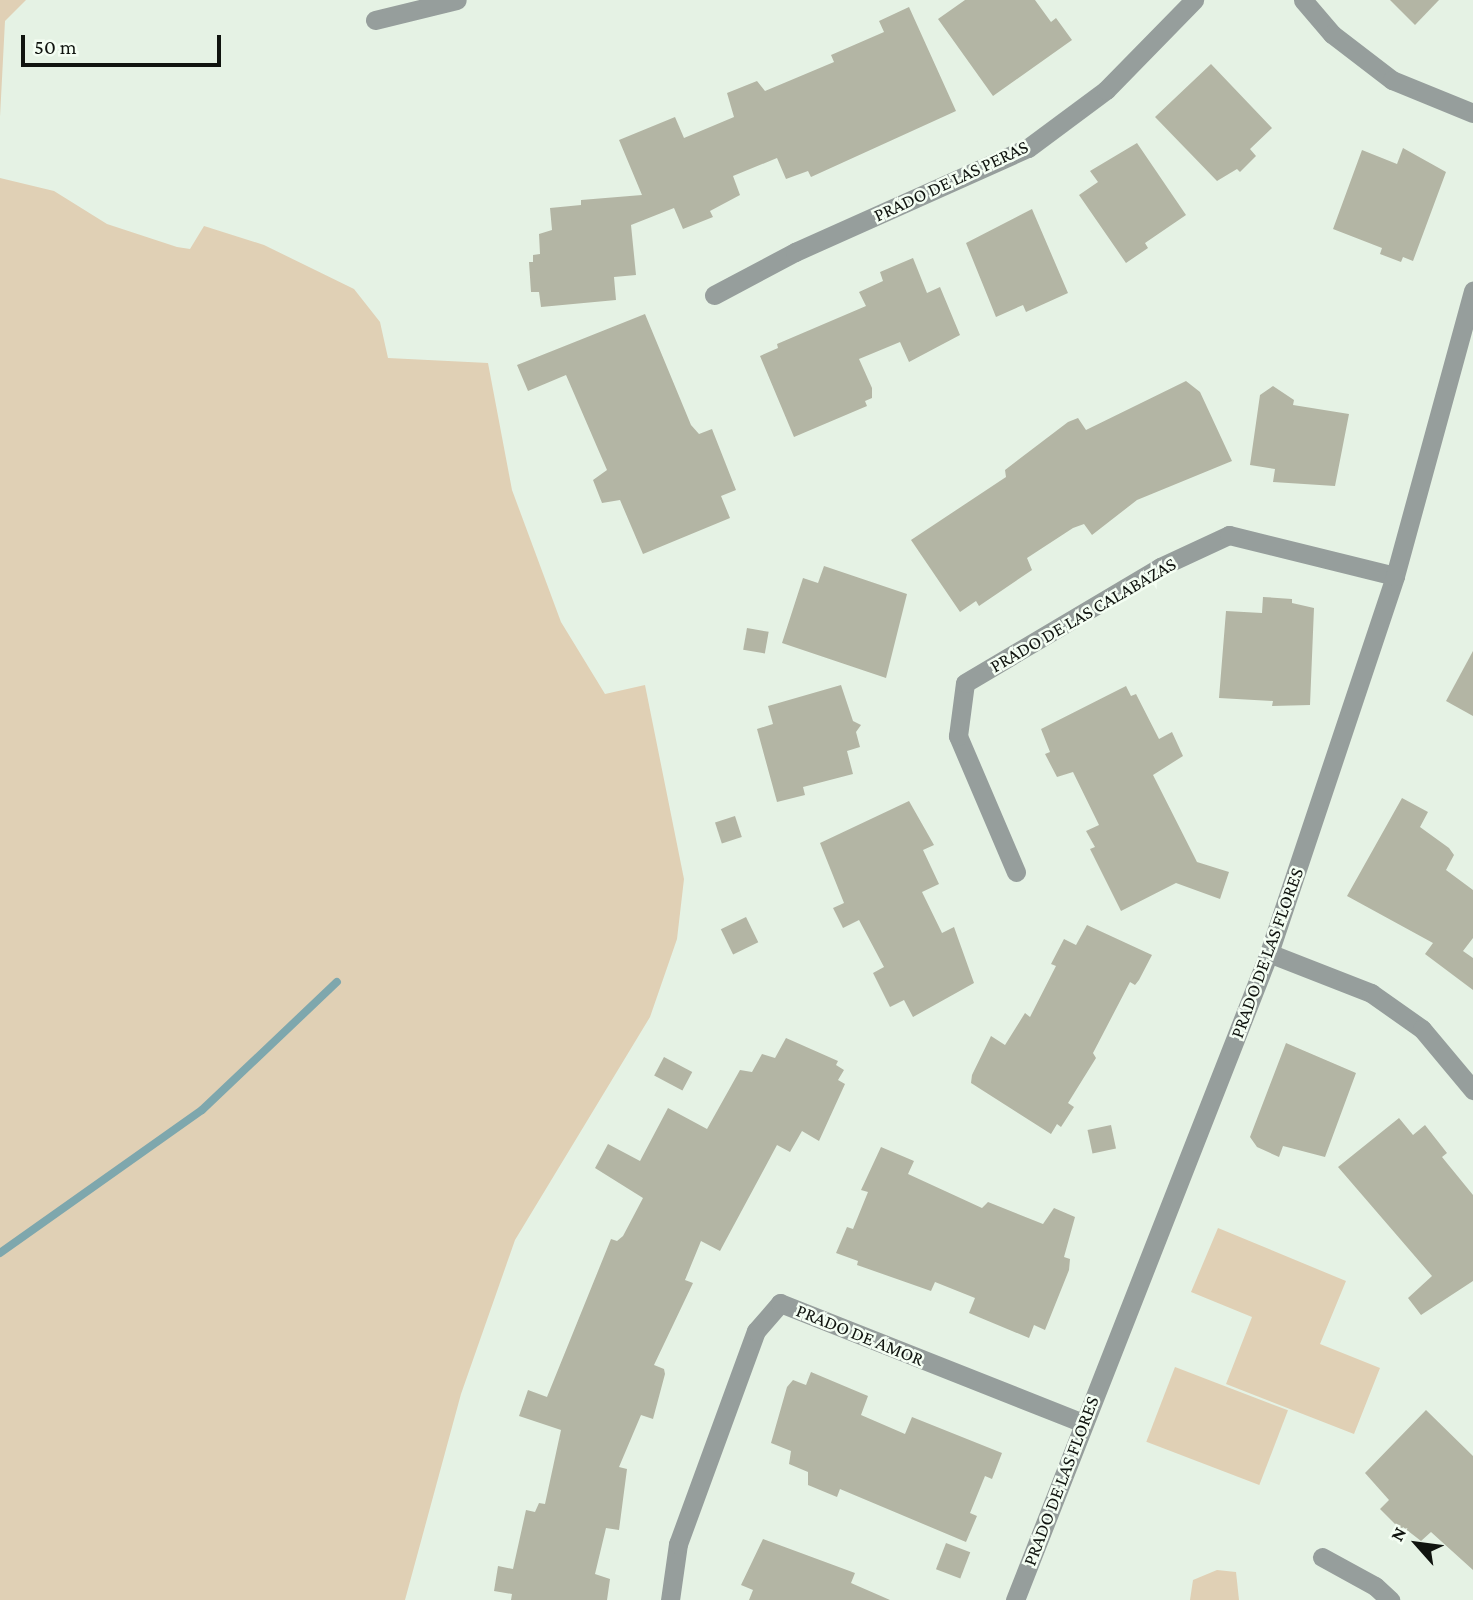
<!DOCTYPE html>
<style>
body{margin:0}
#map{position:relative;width:1473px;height:1600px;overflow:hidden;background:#e5f2e4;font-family:"Crimson Pro",serif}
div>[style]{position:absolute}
.green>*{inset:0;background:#e0d0b5;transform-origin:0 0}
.stream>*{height:8px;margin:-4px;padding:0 4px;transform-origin:4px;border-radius:4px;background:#7ea7ad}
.building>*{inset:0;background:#b3b5a4;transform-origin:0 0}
.minor>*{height:19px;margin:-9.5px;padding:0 9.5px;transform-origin:9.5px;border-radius:9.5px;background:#969e9c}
.tertiary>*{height:19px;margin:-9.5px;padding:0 9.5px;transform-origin:9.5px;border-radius:9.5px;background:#969e9c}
span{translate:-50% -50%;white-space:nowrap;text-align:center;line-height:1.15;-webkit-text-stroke:5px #f4fef3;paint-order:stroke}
.street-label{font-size:19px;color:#10140f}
.north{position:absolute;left:1382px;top:1509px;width:70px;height:70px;-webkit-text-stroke:5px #f4fef3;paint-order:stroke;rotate:298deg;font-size:19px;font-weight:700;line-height:28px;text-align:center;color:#10140f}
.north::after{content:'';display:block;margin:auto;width:24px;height:32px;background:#10140f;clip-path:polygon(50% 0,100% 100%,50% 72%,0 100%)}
.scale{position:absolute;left:21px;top:35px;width:200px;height:32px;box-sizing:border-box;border:4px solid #10140f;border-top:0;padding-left:9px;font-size:21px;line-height:24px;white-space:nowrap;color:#10140f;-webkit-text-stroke:5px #f4fef3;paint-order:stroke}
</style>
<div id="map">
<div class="green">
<i style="clip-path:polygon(0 0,26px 0,5px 21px,0 117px)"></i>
<i style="clip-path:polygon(0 178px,54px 191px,107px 224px,177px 247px,190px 249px,204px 226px,264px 245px,354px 289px,380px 322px,388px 358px,488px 363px,512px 490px,561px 622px,605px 694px,645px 685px,684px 879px,677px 939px,650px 1017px,515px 1240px,461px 1394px,405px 1600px,0 1600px)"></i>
<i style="clip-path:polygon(1218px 1228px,1346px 1281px,1320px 1344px,1380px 1368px,1354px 1434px,1226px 1384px,1252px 1317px,1191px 1292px)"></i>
<i style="left:1175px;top:1367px;width:121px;height:80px;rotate:21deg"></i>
<i style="clip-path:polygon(1217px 1570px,1236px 1572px,1239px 1600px,1190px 1600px,1193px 1580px)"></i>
</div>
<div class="stream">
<i style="left:0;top:1253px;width:247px;rotate:-35.3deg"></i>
<i style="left:202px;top:1110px;width:186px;rotate:-43.5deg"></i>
</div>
<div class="building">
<i style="clip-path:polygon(965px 0,1035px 0,1051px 22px,1056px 18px,1072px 40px,993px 96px,938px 19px)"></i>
<i style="clip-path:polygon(1390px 0,1439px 0,1415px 25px)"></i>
<i style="clip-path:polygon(909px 7px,956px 111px,811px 177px,808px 171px,786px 179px,777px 158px,733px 176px,740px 195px,710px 211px,713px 217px,683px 229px,674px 208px,631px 225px,636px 275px,614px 277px,616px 300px,541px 307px,539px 292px,531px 292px,529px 262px,533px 262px,533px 255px,540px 254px,539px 234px,552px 230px,550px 208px,581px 205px,581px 200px,642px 195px,619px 140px,675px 117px,684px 138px,734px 117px,727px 93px,757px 81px,765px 91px,834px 62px,831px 55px,884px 32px,879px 21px)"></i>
<i style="clip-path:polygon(1211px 64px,1272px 128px,1250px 149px,1256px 156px,1240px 172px,1237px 169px,1217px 181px,1155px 117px)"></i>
<i style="clip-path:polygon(1137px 143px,1186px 215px,1145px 243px,1148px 248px,1126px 263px,1079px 195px,1098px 182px,1090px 171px)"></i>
<i style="clip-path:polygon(1403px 148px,1446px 172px,1413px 261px,1403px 257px,1401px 262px,1380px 254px,1382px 248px,1333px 229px,1362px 150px,1397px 164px)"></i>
<i style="clip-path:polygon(1032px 209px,1068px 293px,1026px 312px,1023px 305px,996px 317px,966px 243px)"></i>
<i style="clip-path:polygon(913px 258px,927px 293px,940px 287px,960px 335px,909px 362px,900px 342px,859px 359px,872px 388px,872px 398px,865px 401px,867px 406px,794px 437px,760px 356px,778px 348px,777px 344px,866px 306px,859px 292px,883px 281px,880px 272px)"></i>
<i style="clip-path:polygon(645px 314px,691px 425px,699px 434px,712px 429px,736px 490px,721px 496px,730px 518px,643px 554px,620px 500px,602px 503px,593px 480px,607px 470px,566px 375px,528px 391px,517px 365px)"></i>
<i style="clip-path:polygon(1186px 381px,1200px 392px,1232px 461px,1137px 500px,1092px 535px,1084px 524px,1073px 528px,1027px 558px,1032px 570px,979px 606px,976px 601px,960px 612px,911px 540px,1006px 477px,1005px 470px,1068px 422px,1078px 418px,1086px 430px)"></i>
<i style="clip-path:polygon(1273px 386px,1294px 400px,1293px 405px,1349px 414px,1335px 486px,1273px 482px,1275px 469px,1250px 465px,1260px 395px)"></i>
<i style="clip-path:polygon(824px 566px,907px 594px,886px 678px,782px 643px,803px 578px,818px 583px)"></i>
<i style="clip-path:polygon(1263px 597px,1292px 599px,1292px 603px,1314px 608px,1310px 705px,1272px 706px,1273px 701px,1219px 698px,1226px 611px,1262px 613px)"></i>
<i style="left:747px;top:628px;width:22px;height:22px;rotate:10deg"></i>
<i style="clip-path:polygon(1473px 651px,1473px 716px,1446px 701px)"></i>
<i style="clip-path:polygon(841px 685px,853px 721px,861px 725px,856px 732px,860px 747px,847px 751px,853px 774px,803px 787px,805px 795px,777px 802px,757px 729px,773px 724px,768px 706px)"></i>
<i style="clip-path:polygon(1126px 686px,1131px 696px,1136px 694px,1159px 739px,1172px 732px,1183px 756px,1153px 775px,1197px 862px,1229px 872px,1220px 899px,1176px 883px,1121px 911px,1090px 849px,1095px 847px,1086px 831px,1099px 825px,1073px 772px,1057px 777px,1045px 754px,1050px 752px,1041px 729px)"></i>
<i style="clip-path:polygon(1402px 798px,1428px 812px,1420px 827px,1449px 848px,1454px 855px,1446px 870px,1473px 890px,1473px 938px,1463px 951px,1473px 958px,1473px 990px,1425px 954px,1433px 943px,1347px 896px)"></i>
<i style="clip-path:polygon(909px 801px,934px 845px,923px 850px,939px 884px,922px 892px,942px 933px,954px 927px,974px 983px,913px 1017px,904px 1000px,890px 1007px,873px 973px,884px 967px,859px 920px,843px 928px,833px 908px,844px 903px,820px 843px)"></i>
<i style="left:735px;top:816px;width:22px;height:21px;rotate:72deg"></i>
<i style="left:746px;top:917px;width:28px;height:28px;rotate:64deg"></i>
<i style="clip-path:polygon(1087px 925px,1152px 955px,1139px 980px,1135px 985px,1130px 982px,1093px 1053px,1096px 1058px,1068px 1103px,1074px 1107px,1061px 1127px,1057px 1124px,1051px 1134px,971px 1083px,972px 1075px,991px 1036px,1005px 1045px,1025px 1013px,1030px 1017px,1056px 966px,1051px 964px,1064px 939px,1076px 945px)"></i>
<i style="clip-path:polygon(786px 1038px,838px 1061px,836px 1065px,844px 1070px,838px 1080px,845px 1084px,819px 1141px,802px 1131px,790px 1152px,777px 1145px,720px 1251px,701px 1241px,685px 1280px,693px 1283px,654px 1365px,664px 1369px,665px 1374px,653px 1419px,641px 1415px,619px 1467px,627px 1469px,619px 1530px,606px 1528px,595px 1574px,610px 1579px,607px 1600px,511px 1600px,512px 1594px,494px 1591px,498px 1566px,513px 1569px,526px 1510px,535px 1512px,539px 1503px,545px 1504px,561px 1430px,519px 1416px,528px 1390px,547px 1397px,611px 1239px,617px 1241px,623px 1236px,643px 1198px,595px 1168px,608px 1144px,640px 1161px,668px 1108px,707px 1129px,740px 1070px,752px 1072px,762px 1054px,775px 1058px)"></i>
<i style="clip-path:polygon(1286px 1043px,1356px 1073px,1325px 1157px,1283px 1146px,1279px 1157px,1257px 1147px,1250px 1137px)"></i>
<i style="left:664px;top:1057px;width:32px;height:21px;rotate:28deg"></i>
<i style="clip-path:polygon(1399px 1118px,1413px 1135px,1425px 1125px,1447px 1153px,1442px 1157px,1473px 1195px,1473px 1281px,1421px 1315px,1408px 1298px,1432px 1276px,1338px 1167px)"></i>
<i style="left:1111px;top:1125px;width:24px;height:24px;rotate:78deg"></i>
<i style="clip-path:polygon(881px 1147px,914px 1161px,908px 1174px,982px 1208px,988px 1202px,1043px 1224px,1054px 1208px,1075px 1217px,1064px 1257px,1070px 1259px,1069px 1270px,1045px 1330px,1034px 1325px,1029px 1338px,969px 1313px,975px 1298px,935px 1282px,931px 1291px,857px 1265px,858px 1261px,836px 1253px,847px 1227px,853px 1229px,868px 1192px,861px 1190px)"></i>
<i style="clip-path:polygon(811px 1372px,868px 1396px,861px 1415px,905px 1434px,912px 1417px,1002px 1453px,992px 1479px,985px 1476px,970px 1513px,977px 1516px,966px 1542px,840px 1489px,837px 1497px,808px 1485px,808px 1472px,789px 1464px,791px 1451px,771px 1443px,787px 1387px,793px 1380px,806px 1385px)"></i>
<i style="clip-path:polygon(1426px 1410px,1473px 1456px,1473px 1570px,1431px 1532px,1421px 1541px,1403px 1527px,1401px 1530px,1380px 1509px,1389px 1500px,1365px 1473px)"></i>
<i style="clip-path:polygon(763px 1539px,855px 1573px,851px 1583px,890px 1600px,749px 1600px,753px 1590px,741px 1585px)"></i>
<i style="left:946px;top:1543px;width:26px;height:28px;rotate:21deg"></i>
</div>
<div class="minor">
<i style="left:1303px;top:0;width:45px;rotate:49.5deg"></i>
<i style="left:1332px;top:34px;width:76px;rotate:37.5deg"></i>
<i style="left:1392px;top:80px;width:87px;rotate:22.2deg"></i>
<i style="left:375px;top:20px;width:84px;rotate:-13.7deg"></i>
<i style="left:714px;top:295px;width:92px;rotate:-28deg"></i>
<i style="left:795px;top:252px;width:255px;rotate:-24.1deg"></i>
<i style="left:1028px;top:148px;width:97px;rotate:-36.6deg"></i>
<i style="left:1106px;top:90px;width:126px;rotate:-45.6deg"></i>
<i style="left:1016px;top:872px;width:148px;rotate:-113.1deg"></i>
<i style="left:958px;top:736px;width:53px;rotate:-82.5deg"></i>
<i style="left:965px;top:683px;width:227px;rotate:-30.7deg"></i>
<i style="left:1160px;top:567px;width:76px;rotate:-24.9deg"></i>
<i style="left:1229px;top:535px;width:171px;rotate:13.9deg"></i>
<i style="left:1269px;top:953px;width:110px;rotate:21.4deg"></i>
<i style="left:1371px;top:993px;width:62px;rotate:35.2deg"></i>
<i style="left:1422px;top:1029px;width:80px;rotate:50.1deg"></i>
<i style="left:1322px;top:1557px;width:60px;rotate:28.7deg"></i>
<i style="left:1375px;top:1586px;width:21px;rotate:43deg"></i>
<i style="left:670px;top:1600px;width:57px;rotate:-81.9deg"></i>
<i style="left:678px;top:1544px;width:227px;rotate:-69.9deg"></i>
<i style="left:756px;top:1331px;width:37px;rotate:-49deg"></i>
<i style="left:780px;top:1303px;width:326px;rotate:21.6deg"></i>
</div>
<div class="tertiary">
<i style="left:1015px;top:1600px;width:695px;rotate:-68.57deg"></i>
<i style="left:1269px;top:953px;width:397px;rotate:-71.5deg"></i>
<i style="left:1395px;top:576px;width:296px;rotate:-74.7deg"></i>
</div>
<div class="street-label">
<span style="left:951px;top:181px;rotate:-25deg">PRADO DE LAS PERAS</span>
<span style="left:1083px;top:615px;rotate:-30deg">PRADO DE LAS CALABAZAS</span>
<span style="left:1267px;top:953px;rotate:-70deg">PRADO DE LAS FLORES</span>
<span style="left:860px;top:1335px;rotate:22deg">PRADO DE AMOR</span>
<span style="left:1061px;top:1481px;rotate:-69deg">PRADO DE LAS FLORES</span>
</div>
<div class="north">N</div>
<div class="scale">50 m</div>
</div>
